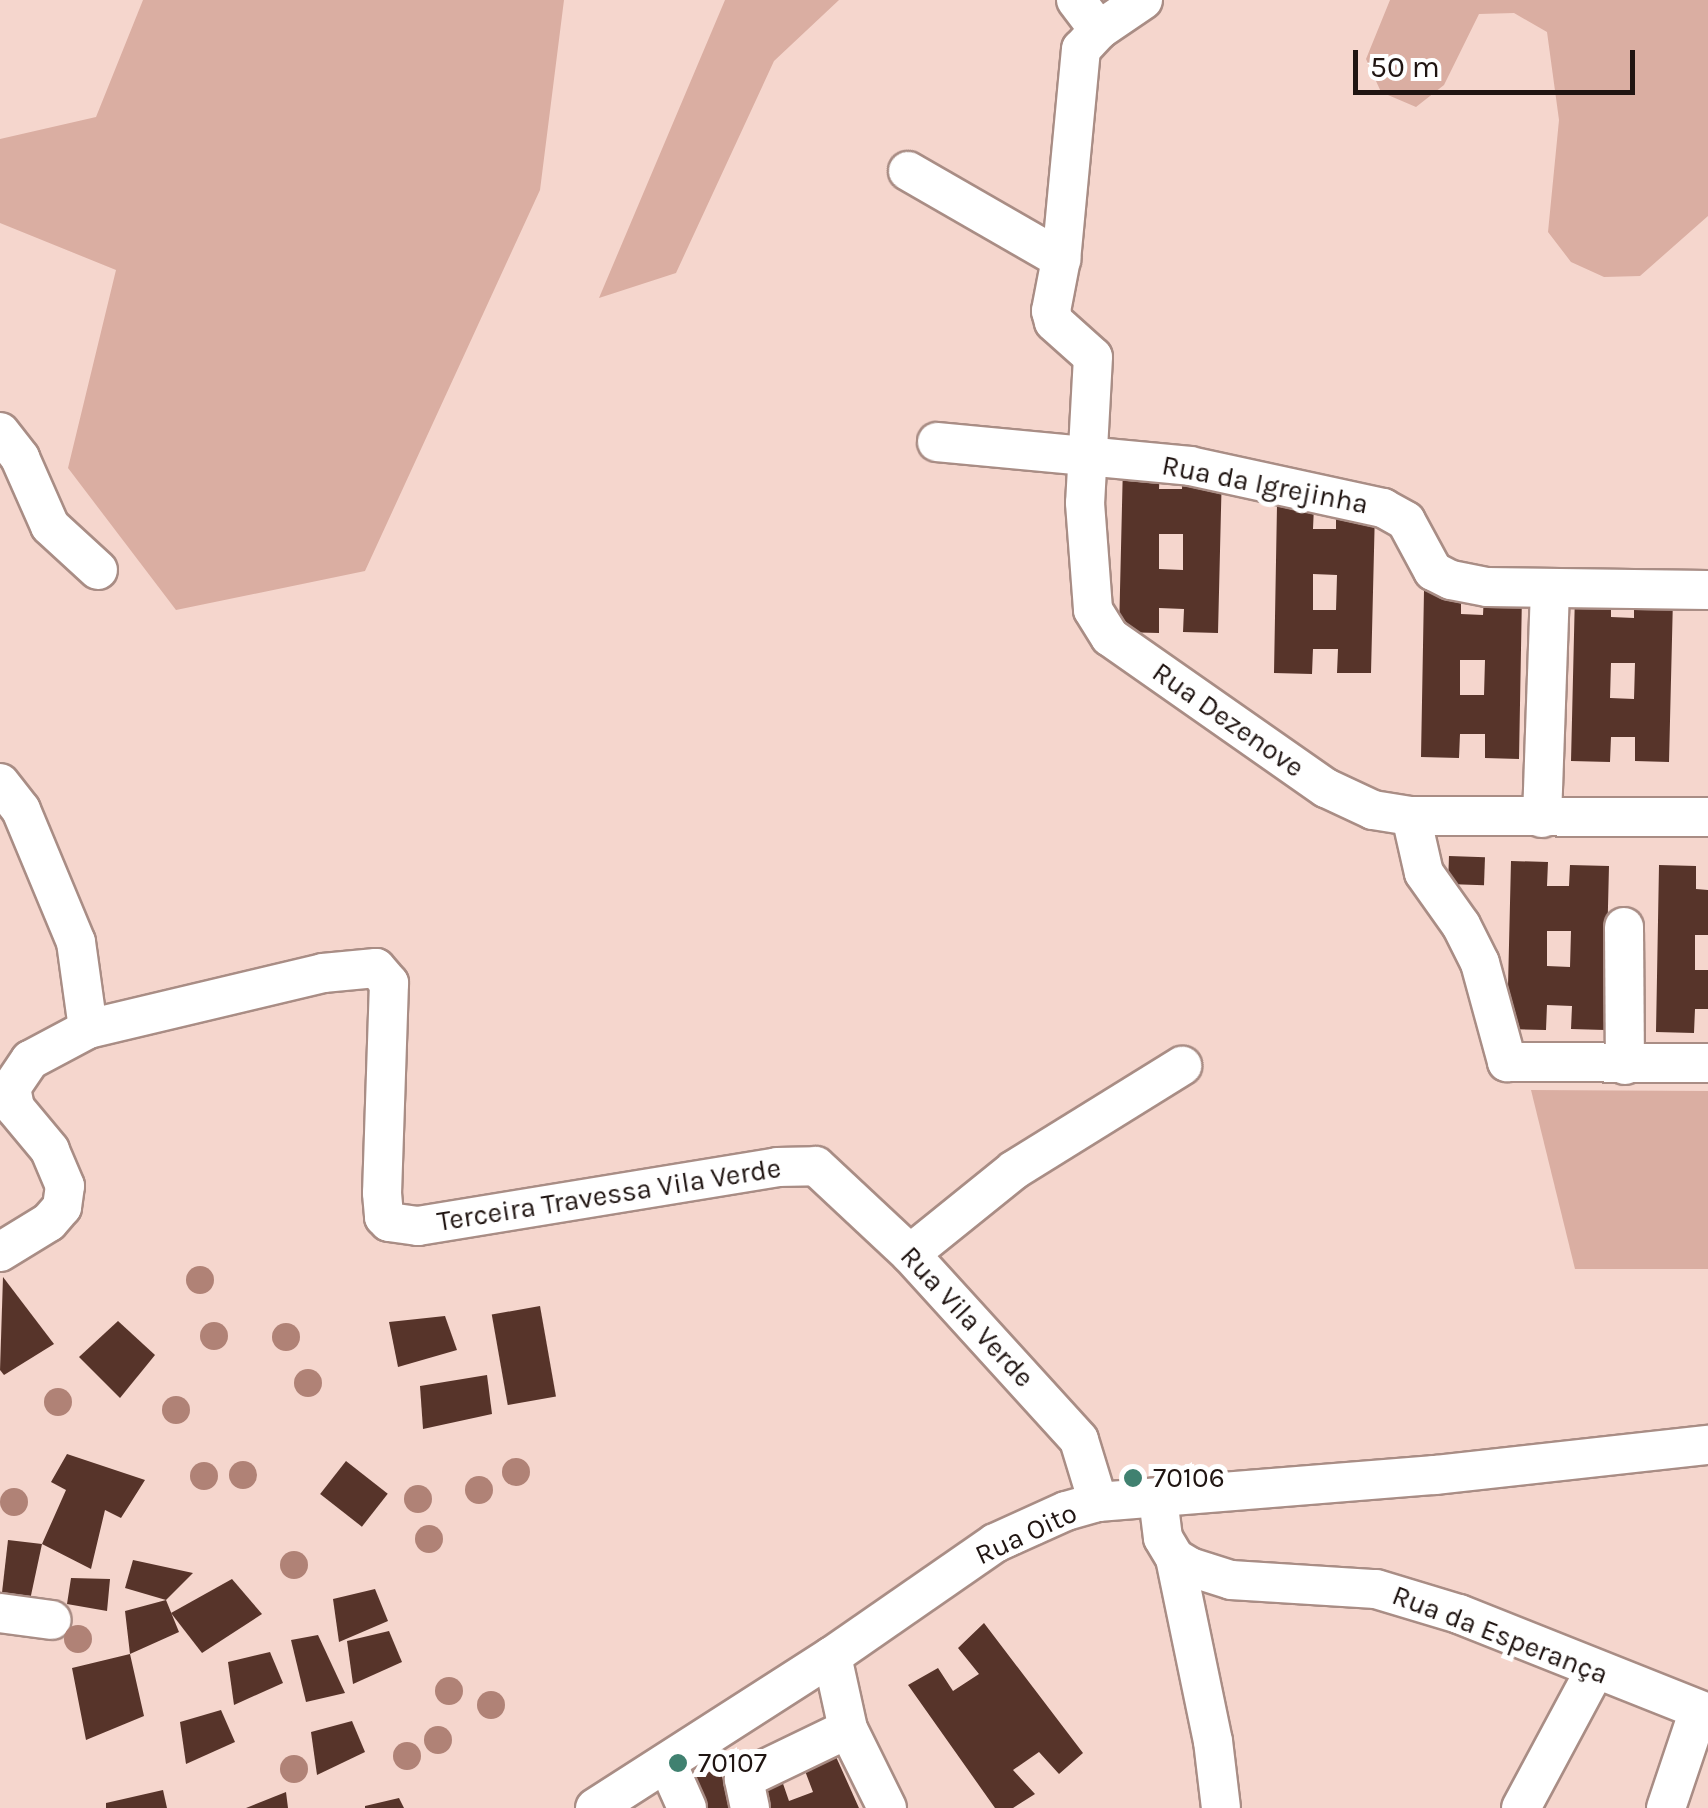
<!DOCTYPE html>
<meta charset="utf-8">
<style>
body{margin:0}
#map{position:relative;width:1708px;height:1808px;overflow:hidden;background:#f5d6cd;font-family:Karla,sans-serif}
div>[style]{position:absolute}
.green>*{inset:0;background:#daaea2}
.building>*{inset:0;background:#57342a;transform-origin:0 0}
.roads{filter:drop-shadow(2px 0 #a98d85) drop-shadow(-2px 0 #a98d85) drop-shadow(0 2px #a98d85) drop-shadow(0 -2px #a98d85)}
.minor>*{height:38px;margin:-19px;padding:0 19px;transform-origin:19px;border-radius:19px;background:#fff}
.trees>*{width:28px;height:28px;margin:-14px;border-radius:50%;background:#b08276}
.dots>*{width:28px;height:28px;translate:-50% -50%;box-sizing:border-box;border:5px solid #fff;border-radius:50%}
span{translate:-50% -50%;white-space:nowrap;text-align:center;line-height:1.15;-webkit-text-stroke:10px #fff;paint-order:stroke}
.street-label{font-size:28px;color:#201512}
.poi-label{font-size:28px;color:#201512}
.left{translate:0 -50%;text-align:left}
.scale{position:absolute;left:1353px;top:50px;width:282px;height:45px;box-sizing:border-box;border:5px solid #201512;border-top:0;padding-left:12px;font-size:30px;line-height:35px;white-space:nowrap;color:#201512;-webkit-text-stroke:8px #fff;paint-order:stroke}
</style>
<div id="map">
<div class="green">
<i style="clip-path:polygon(143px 0,564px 0,540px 190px,365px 571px,176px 610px,68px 468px,116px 270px,0 223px,0 139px,96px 117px)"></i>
<i style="clip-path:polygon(725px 0,839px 0,774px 61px,676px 273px,599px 298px)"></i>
<i style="clip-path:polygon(1390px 0,1708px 0,1708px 216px,1640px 276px,1604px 277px,1571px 262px,1548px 232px,1559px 120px,1547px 32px,1514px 13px,1479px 14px,1444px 85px,1416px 107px,1381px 92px,1366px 59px)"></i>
<i style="clip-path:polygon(1531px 1090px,1708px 1091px,1708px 1269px,1575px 1269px)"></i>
</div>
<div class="building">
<i style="clip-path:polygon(evenodd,1123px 464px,1160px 465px,1159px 489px,1182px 489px,1183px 468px,1222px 469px,1218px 633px,1183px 632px,1184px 609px,1159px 608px,1159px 633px,1119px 632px,1123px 464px,1159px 534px,1183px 534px,1183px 570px,1159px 569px,1159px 534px)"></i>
<i style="clip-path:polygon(evenodd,1277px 505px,1314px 506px,1313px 529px,1336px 529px,1336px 509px,1375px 510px,1371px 673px,1337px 673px,1338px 649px,1313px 649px,1312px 674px,1274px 673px,1277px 505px,1313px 574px,1337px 575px,1336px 610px,1313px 610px,1313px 574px)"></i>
<i style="clip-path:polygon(evenodd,1424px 590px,1461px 591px,1461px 614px,1483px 615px,1484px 593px,1522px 594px,1519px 759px,1485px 758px,1485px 734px,1460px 734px,1459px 758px,1421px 757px,1424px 590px,1460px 660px,1485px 660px,1484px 695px,1460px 695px,1460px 660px)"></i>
<i style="clip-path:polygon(evenodd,1575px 593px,1611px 594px,1611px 617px,1634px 618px,1634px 597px,1673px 598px,1669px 762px,1635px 761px,1635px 737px,1611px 737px,1610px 762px,1571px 761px,1575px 593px,1611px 663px,1635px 663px,1634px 699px,1610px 698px,1611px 663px)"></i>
<i style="left:1449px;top:856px;width:36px;height:28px;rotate:2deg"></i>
<i style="clip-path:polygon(evenodd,1511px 861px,1548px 862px,1547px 886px,1569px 886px,1570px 865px,1609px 866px,1605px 1030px,1571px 1029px,1572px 1006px,1547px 1005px,1546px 1030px,1507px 1029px,1511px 861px,1547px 931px,1571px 931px,1570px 967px,1547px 966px,1547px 931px)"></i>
<i style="clip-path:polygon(1659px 865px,1696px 866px,1696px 889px,1708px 890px,1708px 935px,1695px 935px,1695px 970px,1708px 970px,1708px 1009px,1695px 1009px,1694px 1033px,1656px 1032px)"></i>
<i style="clip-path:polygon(3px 1277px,54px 1344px,4px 1375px,0 1370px)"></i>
<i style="left:540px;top:1306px;width:92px;height:49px;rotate:80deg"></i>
<i style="clip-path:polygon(445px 1316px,457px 1350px,398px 1367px,389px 1322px)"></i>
<i style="clip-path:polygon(118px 1321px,155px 1355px,120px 1398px,79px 1357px)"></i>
<i style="clip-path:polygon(487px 1375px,492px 1414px,423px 1429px,420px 1386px)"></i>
<i style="clip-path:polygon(67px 1454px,145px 1480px,121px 1518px,105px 1510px,91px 1569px,42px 1544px,66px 1490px,51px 1482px)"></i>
<i style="left:346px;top:1461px;width:53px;height:42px;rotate:38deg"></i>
<i style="clip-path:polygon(8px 1540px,42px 1544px,27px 1614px,0 1610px)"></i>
<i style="clip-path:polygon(133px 1560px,193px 1573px,166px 1600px,125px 1588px)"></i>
<i style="clip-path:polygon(71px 1578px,110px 1579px,107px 1611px,67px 1604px)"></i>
<i style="clip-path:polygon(232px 1579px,262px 1614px,202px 1653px,171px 1613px)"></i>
<i style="clip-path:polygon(375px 1589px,388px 1621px,339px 1642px,333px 1599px)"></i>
<i style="clip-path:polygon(166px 1600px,179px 1632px,130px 1654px,144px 1716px,86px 1740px,72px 1668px,130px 1654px,125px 1611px)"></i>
<i style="clip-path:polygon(984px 1623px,1083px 1753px,1059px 1774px,1039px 1752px,1013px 1770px,1035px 1794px,1013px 1808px,995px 1808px,908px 1685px,938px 1668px,953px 1691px,979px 1674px,958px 1648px)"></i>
<i style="clip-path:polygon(389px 1631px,402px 1662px,353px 1684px,347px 1641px)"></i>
<i style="clip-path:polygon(318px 1635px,345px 1693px,306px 1702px,291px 1640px)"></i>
<i style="clip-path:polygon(270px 1652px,283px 1683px,234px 1705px,228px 1662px)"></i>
<i style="clip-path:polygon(221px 1710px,235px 1742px,186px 1764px,180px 1722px)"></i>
<i style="clip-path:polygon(352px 1721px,365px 1752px,317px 1775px,311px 1732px)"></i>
<i style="clip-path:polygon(833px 1750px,859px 1808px,759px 1808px,748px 1783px,779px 1772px,789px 1801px,813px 1792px,802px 1763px)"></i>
<i style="clip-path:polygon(720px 1768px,730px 1808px,696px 1808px,688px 1780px)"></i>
<i style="clip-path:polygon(163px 1790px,167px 1808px,106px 1808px,106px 1803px)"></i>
<i style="clip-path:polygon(286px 1792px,288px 1808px,246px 1808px)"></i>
<i style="clip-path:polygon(399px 1798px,404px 1808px,365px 1808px,365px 1806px)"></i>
</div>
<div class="roads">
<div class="minor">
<i style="left:1076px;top:0;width:38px;rotate:53deg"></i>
<i style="left:1143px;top:0;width:53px;rotate:145.7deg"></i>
<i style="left:1099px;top:30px;width:26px;rotate:133deg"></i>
<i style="left:1081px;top:49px;width:211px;rotate:95.4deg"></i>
<i style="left:1061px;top:259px;width:53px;rotate:100.9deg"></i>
<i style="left:1051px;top:311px;width:11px;rotate:75deg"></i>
<i style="left:1054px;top:322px;width:52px;rotate:41.9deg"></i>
<i style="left:1093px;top:357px;width:146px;rotate:93.1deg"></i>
<i style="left:1085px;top:503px;width:107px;rotate:85.7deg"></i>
<i style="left:1093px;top:610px;width:32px;rotate:58deg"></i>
<i style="left:1110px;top:637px;width:264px;rotate:35deg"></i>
<i style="left:1326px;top:788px;width:52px;rotate:25.1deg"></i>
<i style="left:1373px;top:810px;width:38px;rotate:9deg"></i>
<i style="left:1411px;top:816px;width:297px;rotate:0.2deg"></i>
<i style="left:908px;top:171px;width:177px;rotate:29.9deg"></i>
<i style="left:0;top:432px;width:33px;rotate:52deg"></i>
<i style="left:20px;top:458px;width:74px;rotate:66.2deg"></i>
<i style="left:50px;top:526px;width:65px;rotate:42.5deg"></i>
<i style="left:937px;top:442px;width:254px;rotate:5.4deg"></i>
<i style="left:1190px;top:466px;width:198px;rotate:12.3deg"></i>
<i style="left:1383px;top:508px;width:26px;rotate:29deg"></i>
<i style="left:1406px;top:521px;width:57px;rotate:61.6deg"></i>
<i style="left:1433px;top:571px;width:20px;rotate:27deg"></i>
<i style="left:1451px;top:580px;width:37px;rotate:11deg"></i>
<i style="left:1487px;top:587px;width:221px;rotate:0.8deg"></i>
<i style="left:0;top:783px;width:34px;rotate:52deg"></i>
<i style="left:21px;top:810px;width:143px;rotate:67.4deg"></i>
<i style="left:76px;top:942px;width:88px;rotate:82.1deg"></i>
<i style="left:1411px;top:816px;width:58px;rotate:77.2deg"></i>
<i style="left:1424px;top:873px;width:64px;rotate:54.6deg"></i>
<i style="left:1461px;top:925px;width:42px;rotate:63.4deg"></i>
<i style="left:1480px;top:963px;width:103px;rotate:74.7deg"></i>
<i style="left:1507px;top:1062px;width:201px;rotate:0.3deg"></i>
<i style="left:1542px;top:818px;width:229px;rotate:-88deg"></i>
<i style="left:1624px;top:927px;width:138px;rotate:89.6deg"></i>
<i style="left:0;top:1252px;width:57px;rotate:-31.5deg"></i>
<i style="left:49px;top:1222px;width:20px;rotate:-49deg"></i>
<i style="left:62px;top:1207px;width:21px;rotate:-82deg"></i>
<i style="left:65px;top:1186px;width:39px;rotate:-113deg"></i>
<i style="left:50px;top:1150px;width:55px;rotate:-129.8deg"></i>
<i style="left:15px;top:1108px;width:20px;rotate:-101deg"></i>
<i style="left:11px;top:1088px;width:34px;rotate:-56deg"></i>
<i style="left:30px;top:1060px;width:66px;rotate:-28.1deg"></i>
<i style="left:88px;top:1029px;width:242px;rotate:-13.4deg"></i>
<i style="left:323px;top:973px;width:53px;rotate:-5.4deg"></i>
<i style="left:376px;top:968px;width:20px;rotate:49deg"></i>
<i style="left:389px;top:983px;width:210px;rotate:91.9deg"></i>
<i style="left:382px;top:1193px;width:24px;rotate:85deg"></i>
<i style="left:384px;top:1217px;width:7px;rotate:45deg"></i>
<i style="left:389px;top:1222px;width:29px;rotate:8deg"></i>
<i style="left:418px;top:1226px;width:364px;rotate:-9.3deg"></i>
<i style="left:777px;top:1167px;width:39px;rotate:-1deg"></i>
<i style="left:816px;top:1166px;width:129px;rotate:43.1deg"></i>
<i style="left:910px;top:1254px;width:251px;rotate:47.7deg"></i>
<i style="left:1079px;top:1440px;width:65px;rotate:73deg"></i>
<i style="left:910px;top:1254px;width:134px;rotate:-38.9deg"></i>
<i style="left:1014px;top:1170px;width:198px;rotate:-31.8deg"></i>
<i style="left:1158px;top:1498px;width:40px;rotate:82.9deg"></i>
<i style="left:1163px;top:1538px;width:23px;rotate:59deg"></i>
<i style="left:1175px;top:1558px;width:17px;rotate:31deg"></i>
<i style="left:1190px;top:1567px;width:43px;rotate:17.6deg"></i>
<i style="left:1231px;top:1580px;width:145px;rotate:3.6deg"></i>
<i style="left:1376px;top:1589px;width:87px;rotate:16.8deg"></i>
<i style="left:1459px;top:1614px;width:268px;rotate:21.7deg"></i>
<i style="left:1175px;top:1558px;width:187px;rotate:78.3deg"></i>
<i style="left:1213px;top:1741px;width:67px;rotate:83.2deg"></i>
<i style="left:0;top:1613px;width:52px;rotate:7.7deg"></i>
<i style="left:832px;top:1656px;width:75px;rotate:77.6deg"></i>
<i style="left:848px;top:1729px;width:88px;rotate:63.7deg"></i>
<i style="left:667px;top:1763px;width:49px;rotate:66deg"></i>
<i style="left:595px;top:1808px;width:282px;rotate:-32.7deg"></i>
<i style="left:832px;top:1656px;width:198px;rotate:-34.7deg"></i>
<i style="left:995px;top:1543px;width:78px;rotate:-24.3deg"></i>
<i style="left:1066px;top:1511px;width:33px;rotate:-16deg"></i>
<i style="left:1098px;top:1502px;width:338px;rotate:-4.6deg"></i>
<i style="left:1435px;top:1475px;width:275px;rotate:-6.3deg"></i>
<i style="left:750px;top:1808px;width:30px;rotate:-102deg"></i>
<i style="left:744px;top:1779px;width:115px;rotate:-25.7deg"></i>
<i style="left:1521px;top:1808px;width:157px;rotate:-61.8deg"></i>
<i style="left:1666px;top:1808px;width:103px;rotate:-71.4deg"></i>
</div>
</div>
<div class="trees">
<i style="left:200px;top:1280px"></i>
<i style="left:214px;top:1336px"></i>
<i style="left:286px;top:1337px"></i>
<i style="left:308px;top:1383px"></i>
<i style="left:58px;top:1402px"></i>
<i style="left:176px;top:1410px"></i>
<i style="left:516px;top:1472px"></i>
<i style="left:243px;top:1475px"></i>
<i style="left:204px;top:1476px"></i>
<i style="left:479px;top:1490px"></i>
<i style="left:418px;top:1499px"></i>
<i style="left:14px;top:1502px"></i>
<i style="left:429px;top:1539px"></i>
<i style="left:294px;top:1565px"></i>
<i style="left:78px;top:1639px"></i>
<i style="left:449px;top:1691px"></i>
<i style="left:491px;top:1705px"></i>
<i style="left:438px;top:1740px"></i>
<i style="left:407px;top:1756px"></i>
<i style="left:294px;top:1769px"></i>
</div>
<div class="dots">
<i style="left:1133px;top:1478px;background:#408170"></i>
<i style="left:678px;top:1763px;background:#408170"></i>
</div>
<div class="street-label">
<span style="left:1265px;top:485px;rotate:11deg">Rua da Igrejinha</span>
<span style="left:1228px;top:720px;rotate:35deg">Rua Dezenove</span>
<span style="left:609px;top:1195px;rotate:-9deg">Terceira Travessa Vila Verde</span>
<span style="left:967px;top:1317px;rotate:47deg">Rua Vila Verde</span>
<span style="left:1026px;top:1534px;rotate:-25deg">Rua Oito</span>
<span style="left:1500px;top:1635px;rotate:21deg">Rua da Esperança</span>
</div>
<div class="poi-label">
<span class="left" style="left:1153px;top:1478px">70106</span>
<span class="left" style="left:698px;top:1763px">70107</span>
</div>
<div class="scale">50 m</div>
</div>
